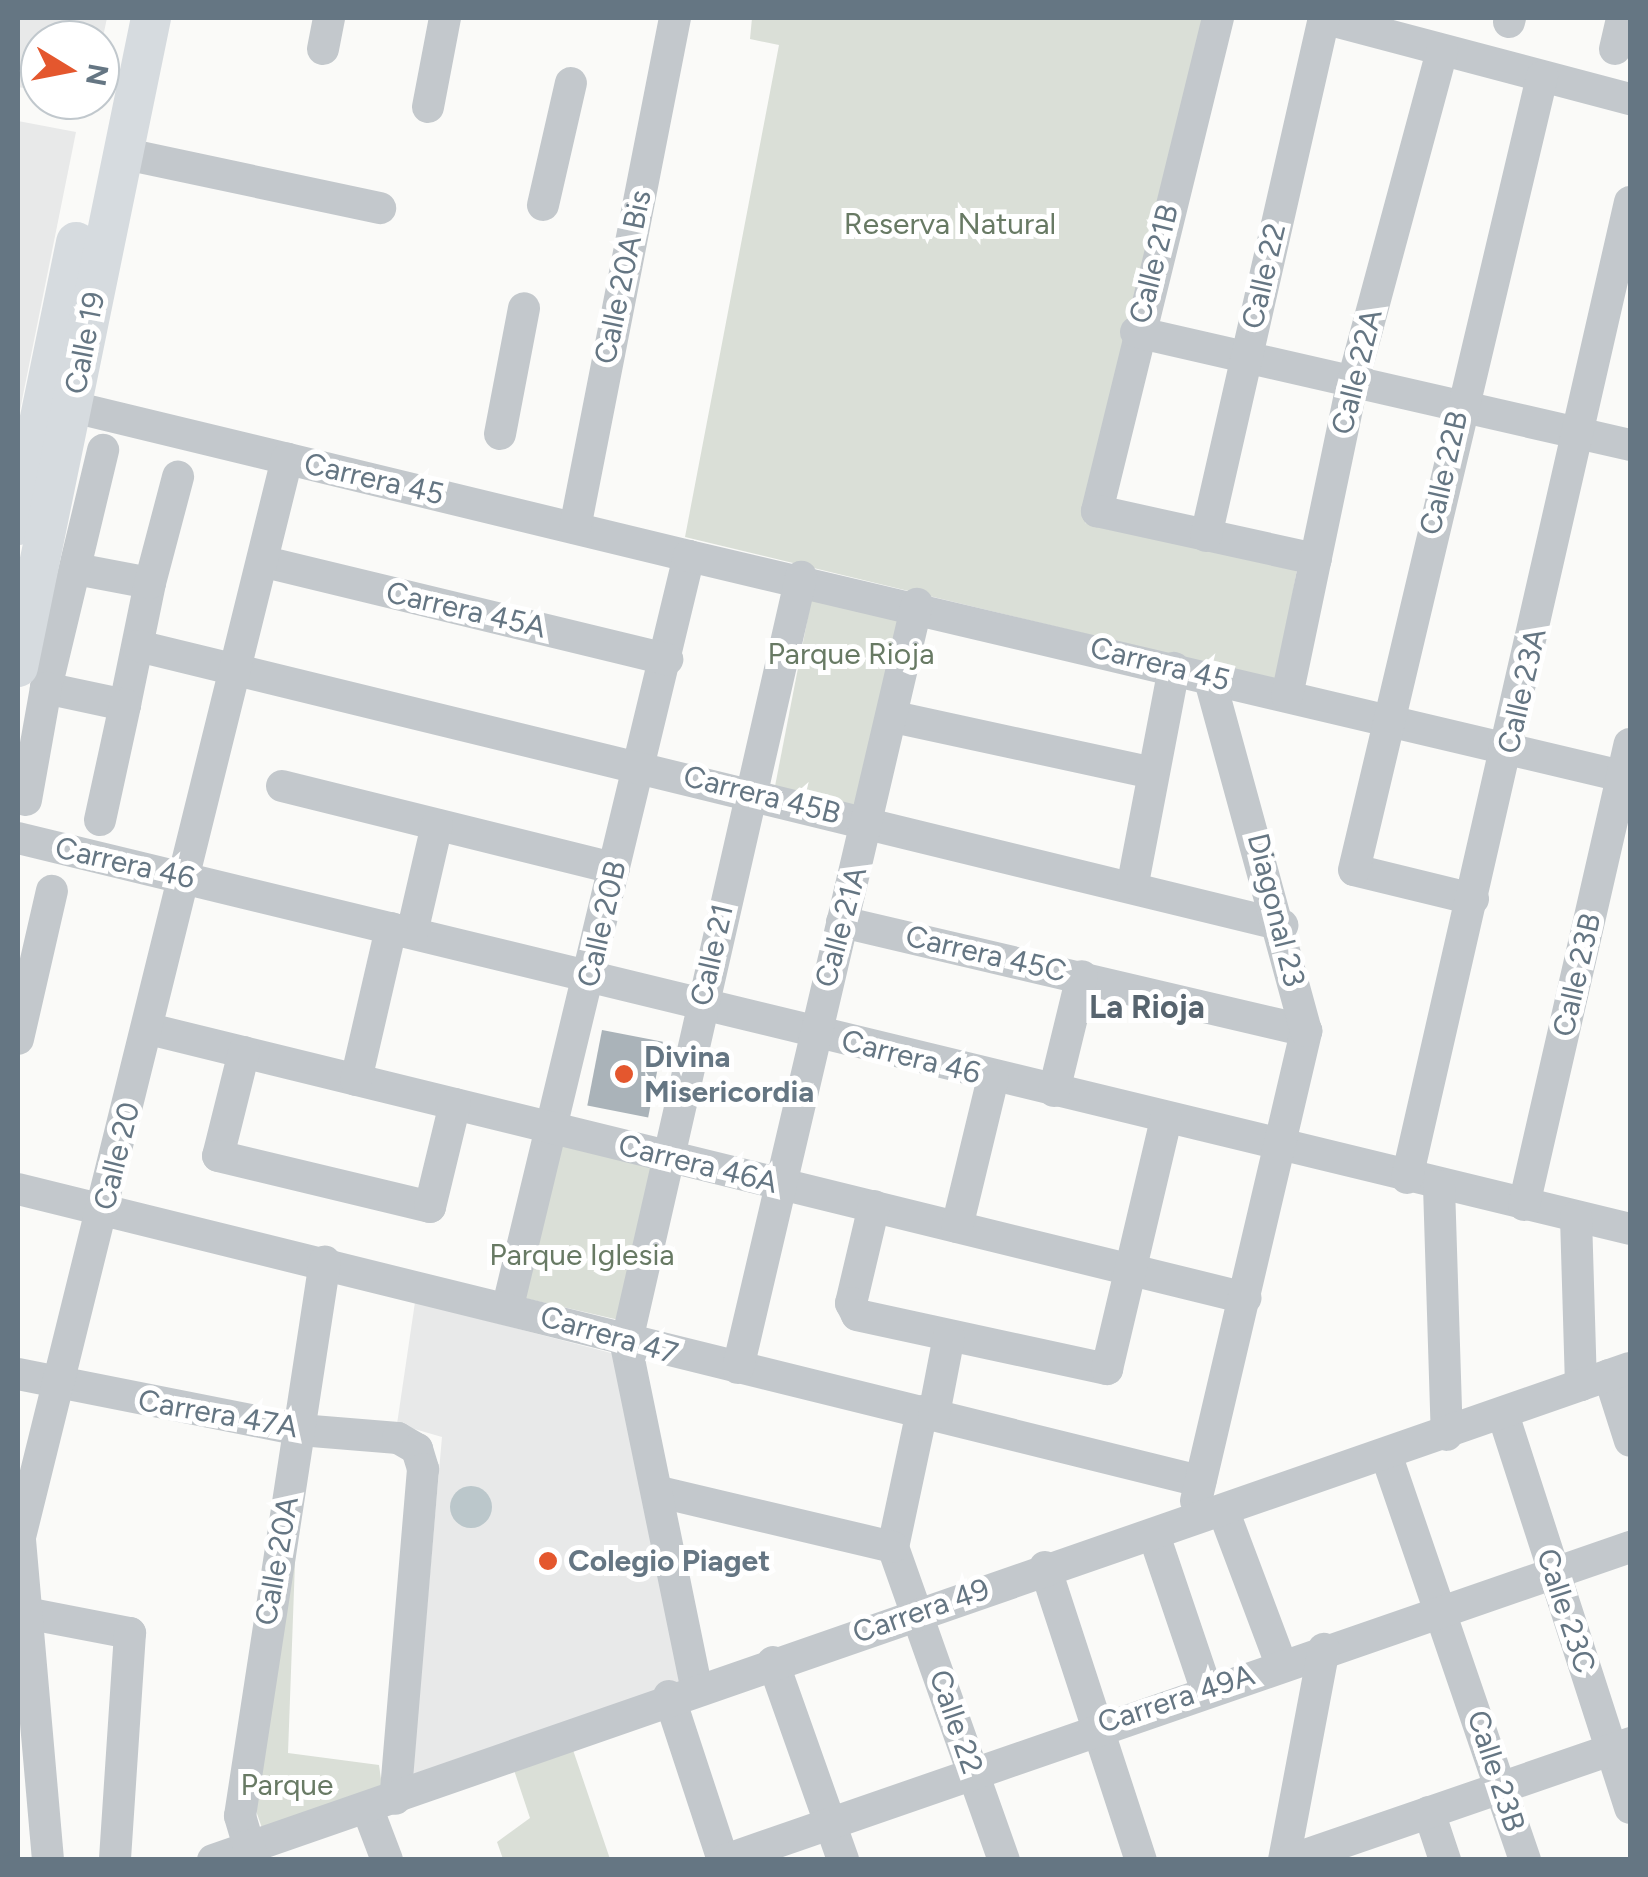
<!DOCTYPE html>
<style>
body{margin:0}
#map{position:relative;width:1648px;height:1877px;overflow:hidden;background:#fafaf8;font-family:Figtree,sans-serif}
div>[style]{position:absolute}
.built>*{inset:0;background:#e8e9e9}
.green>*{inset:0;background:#dadfd7;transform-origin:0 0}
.water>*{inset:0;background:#bbc7cb}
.round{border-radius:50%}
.building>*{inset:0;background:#aab3b9;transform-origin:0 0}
.minor>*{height:32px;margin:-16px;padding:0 16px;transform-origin:16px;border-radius:16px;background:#c3c8cc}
.major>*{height:40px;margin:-20px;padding:0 20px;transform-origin:20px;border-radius:20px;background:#d6dbdf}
.dots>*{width:28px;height:28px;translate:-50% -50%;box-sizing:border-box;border:5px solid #fff;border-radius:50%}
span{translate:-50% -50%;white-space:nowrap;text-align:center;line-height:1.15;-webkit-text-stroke:10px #fff;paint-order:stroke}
.park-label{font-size:30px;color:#687a64}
.street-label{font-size:30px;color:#657683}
.poi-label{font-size:30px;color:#657683;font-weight:700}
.left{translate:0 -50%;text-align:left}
.neighbourhood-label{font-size:32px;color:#57646e;font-weight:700}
.frame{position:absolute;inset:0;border:20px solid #657683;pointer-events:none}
.north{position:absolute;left:20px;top:20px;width:100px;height:100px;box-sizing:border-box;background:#fff;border:2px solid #c1c8cd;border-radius:50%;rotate:100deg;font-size:28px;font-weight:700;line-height:40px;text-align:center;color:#657683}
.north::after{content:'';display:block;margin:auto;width:35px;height:45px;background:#e4572e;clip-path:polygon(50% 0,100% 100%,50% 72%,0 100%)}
</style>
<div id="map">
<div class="built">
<i style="clip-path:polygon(18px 18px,107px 18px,100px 51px,100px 40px,40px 40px,40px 91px,18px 87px)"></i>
<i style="clip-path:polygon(18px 121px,76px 132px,18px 420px)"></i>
<i style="clip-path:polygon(415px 1302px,615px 1354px,696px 1686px,411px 1787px,442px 1437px,397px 1424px)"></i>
</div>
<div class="green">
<i style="clip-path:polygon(752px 18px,1208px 18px,1085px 523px,1297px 569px,1277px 680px,685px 537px,779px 45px,750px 39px)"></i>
<i style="left:812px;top:596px;width:98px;height:198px;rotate:11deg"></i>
<i style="left:551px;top:1138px;width:105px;height:162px;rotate:13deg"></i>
<i style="clip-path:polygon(299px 1454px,288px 1753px,379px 1765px,382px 1786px,263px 1831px,254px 1805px)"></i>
<i style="clip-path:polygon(571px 1744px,610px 1859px,503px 1859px,497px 1842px,530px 1818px,512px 1764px)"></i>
</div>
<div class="water">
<i class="round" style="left:450px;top:1486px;width:42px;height:42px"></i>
</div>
<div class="building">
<i style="left:602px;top:1030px;width:62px;height:77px;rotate:11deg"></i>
</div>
<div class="minor">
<i style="left:1218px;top:18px;width:508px;rotate:103.79deg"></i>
<i style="left:1097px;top:511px;width:224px;rotate:12.4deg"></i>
<i style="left:1323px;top:18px;width:318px;rotate:14.8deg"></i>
<i style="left:1509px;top:22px;width:4px;rotate:-76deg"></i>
<i style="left:323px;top:49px;width:32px;rotate:-79deg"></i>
<i style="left:1615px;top:49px;width:32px;rotate:-77deg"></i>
<i style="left:428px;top:107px;width:91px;rotate:-79.2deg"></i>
<i style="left:121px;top:153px;width:265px;rotate:12deg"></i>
<i style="left:543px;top:205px;width:125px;rotate:-77.1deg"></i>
<i style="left:1136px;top:332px;width:507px;rotate:12.88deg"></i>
<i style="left:73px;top:407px;width:634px;rotate:13.6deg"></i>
<i style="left:689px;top:556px;width:772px;rotate:103.57deg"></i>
<i style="left:500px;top:434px;width:128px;rotate:-79.2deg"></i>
<i style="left:575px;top:528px;width:520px;rotate:-78.91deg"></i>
<i style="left:1206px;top:536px;width:531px;rotate:-77.17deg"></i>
<i style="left:689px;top:556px;width:967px;rotate:13.27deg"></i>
<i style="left:265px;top:562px;width:414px;rotate:13.6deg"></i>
<i style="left:76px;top:569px;width:75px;rotate:10.7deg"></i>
<i style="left:150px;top:583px;width:125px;rotate:101.6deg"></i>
<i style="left:125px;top:705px;width:81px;rotate:-167.9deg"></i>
<i style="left:46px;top:688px;width:245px;rotate:-76.5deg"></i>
<i style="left:150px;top:583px;width:110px;rotate:-75.2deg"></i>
<i style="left:138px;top:646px;width:1178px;rotate:13.71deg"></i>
<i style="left:1287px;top:696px;width:322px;rotate:-78.2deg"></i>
<i style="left:1353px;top:381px;width:342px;rotate:-74.9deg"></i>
<i style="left:894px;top:717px;width:265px;rotate:12.2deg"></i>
<i style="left:282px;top:786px;width:342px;rotate:13.9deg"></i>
<i style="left:26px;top:800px;width:114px;rotate:-79.9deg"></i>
<i style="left:100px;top:820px;width:118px;rotate:-77.7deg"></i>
<i style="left:18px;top:838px;width:1659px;rotate:13.63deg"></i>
<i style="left:1133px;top:883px;width:219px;rotate:-79.2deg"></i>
<i style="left:1473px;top:899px;width:122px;rotate:-166.3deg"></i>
<i style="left:1354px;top:870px;width:815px;rotate:-76.66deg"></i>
<i style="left:842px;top:922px;width:477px;rotate:13.2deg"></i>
<i style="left:412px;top:933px;width:111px;rotate:-77deg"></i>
<i style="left:149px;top:1029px;width:1129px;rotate:13.78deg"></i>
<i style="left:18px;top:1039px;width:152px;rotate:-77.1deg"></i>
<i style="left:244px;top:1052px;width:107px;rotate:104deg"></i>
<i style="left:218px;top:1156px;width:218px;rotate:13.5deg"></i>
<i style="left:430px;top:1207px;width:106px;rotate:-76.4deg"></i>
<i style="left:356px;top:1080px;width:156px;rotate:-77deg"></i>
<i style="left:1054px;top:1091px;width:118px;rotate:-76.3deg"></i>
<i style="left:1407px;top:1178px;width:1001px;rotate:-77.13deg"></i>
<i style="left:1439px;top:1186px;width:249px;rotate:88.2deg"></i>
<i style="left:18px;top:1189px;width:1218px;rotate:13.88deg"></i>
<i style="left:1524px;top:1205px;width:473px;rotate:-77.1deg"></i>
<i style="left:874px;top:1206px;width:100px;rotate:103.3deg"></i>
<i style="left:851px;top:1303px;width:13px;rotate:63deg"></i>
<i style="left:857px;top:1315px;width:256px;rotate:12.2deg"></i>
<i style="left:1107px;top:1369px;width:257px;rotate:-76.7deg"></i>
<i style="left:1576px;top:1217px;width:168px;rotate:88.3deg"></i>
<i style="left:957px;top:1227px;width:153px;rotate:-76.4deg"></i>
<i style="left:738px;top:1368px;width:785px;rotate:-76.81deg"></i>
<i style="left:18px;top:1374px;width:288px;rotate:11.2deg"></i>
<i style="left:300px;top:1430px;width:98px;rotate:4.7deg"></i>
<i style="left:398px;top:1438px;width:22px;rotate:30deg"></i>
<i style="left:417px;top:1449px;width:21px;rotate:73deg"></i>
<i style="left:423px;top:1469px;width:331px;rotate:94.8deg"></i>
<i style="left:1609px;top:1375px;width:69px;rotate:72.3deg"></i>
<i style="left:922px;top:1411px;width:139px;rotate:102deg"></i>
<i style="left:893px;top:1547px;width:332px;rotate:70.5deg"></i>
<i style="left:934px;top:1414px;width:79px;rotate:-79.1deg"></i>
<i style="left:1503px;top:1414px;width:414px;rotate:72.1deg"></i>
<i style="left:1387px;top:1457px;width:426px;rotate:71.1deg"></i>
<i style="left:660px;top:1492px;width:239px;rotate:13.3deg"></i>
<i style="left:1196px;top:1501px;width:483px;rotate:-76.8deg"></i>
<i style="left:1306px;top:1031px;width:367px;rotate:-105.3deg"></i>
<i style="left:1225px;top:1515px;width:159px;rotate:69.4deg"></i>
<i style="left:1154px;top:1535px;width:163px;rotate:71.3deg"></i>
<i style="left:1045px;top:1567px;width:308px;rotate:71.9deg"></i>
<i style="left:31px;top:1614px;width:101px;rotate:10.9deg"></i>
<i style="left:130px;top:1633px;width:227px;rotate:93.8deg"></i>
<i style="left:773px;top:1662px;width:210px;rotate:70.5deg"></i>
<i style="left:696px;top:1686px;width:348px;rotate:-101.6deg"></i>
<i style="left:626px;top:1345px;width:788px;rotate:-77.16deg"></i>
<i style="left:669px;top:1696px;width:173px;rotate:71.8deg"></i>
<i style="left:368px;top:1810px;width:53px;rotate:69.2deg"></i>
<i style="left:1429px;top:1812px;width:51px;rotate:71.6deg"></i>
<i style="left:48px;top:1860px;width:324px;rotate:-95deg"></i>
<i style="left:20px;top:1537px;width:1111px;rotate:-76.09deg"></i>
<i style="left:213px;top:1860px;width:1500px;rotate:-19.15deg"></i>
<i style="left:253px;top:1860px;width:46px;rotate:-106.5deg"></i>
<i style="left:240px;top:1816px;width:561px;rotate:-81.29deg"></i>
<i style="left:725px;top:1860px;width:958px;rotate:-19.08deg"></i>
<i style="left:1284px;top:1860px;width:215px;rotate:-79.3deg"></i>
<i style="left:1291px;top:1860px;width:359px;rotate:-19deg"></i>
</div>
<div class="major">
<i style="left:18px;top:525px;width:289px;rotate:-78.4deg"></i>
<i style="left:18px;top:667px;width:662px;rotate:-78.42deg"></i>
</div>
<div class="dots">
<i style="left:624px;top:1074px;background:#e4572e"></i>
<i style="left:548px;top:1561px;background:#e4572e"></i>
</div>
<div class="park-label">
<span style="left:950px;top:224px">Reserva Natural</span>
<span style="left:851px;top:654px">Parque Rioja</span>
<span style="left:582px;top:1255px">Parque Iglesia</span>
<span style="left:287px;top:1785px">Parque</span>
</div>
<div class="street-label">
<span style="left:1154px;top:264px;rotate:-76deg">Calle 21B</span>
<span style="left:1264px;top:276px;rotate:-77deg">Calle 22</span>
<span style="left:623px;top:277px;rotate:-78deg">Calle 20A Bis</span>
<span style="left:85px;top:343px;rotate:-79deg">Calle 19</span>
<span style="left:1357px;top:372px;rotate:-76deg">Calle 22A</span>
<span style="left:1444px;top:473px;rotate:-77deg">Calle 22B</span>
<span style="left:374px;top:479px;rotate:13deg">Carrera 45</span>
<span style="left:466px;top:610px;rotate:13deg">Carrera 45A</span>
<span style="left:1160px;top:664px;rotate:14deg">Carrera 45</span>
<span style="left:1522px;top:691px;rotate:-77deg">Calle 23A</span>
<span style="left:762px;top:795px;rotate:14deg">Carrera 45B</span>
<span style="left:125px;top:863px;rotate:13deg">Carrera 46</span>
<span style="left:1276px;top:910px;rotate:76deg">Diagonal 23</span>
<span style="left:602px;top:924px;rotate:-77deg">Calle 20B</span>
<span style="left:841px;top:927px;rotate:-75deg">Calle 21A</span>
<span style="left:986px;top:954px;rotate:13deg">Carrera 45C</span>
<span style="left:712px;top:955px;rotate:-77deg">Calle 21</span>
<span style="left:1577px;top:975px;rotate:-77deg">Calle 23B</span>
<span style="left:911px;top:1057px;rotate:14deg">Carrera 46</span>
<span style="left:117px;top:1156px;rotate:-76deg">Calle 20</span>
<span style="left:698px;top:1164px;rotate:14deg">Carrera 46A</span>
<span style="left:609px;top:1335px;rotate:16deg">Carrera 47</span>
<span style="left:218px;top:1414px;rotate:10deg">Carrera 47A</span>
<span style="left:277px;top:1561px;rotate:-80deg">Calle 20A</span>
<span style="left:921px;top:1611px;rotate:-19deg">Carrera 49</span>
<span style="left:1566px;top:1611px;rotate:72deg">Calle 23C</span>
<span style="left:1176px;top:1699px;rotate:-18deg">Carrera 49A</span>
<span style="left:956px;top:1722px;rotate:71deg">Calle 22</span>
<span style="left:1496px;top:1771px;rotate:72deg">Calle 23B</span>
</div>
<div class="poi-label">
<span class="left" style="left:644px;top:1074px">Divina<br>Misericordia</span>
<span class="left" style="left:568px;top:1561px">Colegio Piaget</span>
</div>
<div class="neighbourhood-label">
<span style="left:1147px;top:1007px">La Rioja</span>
</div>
<div class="frame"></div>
<div class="north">N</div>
</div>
